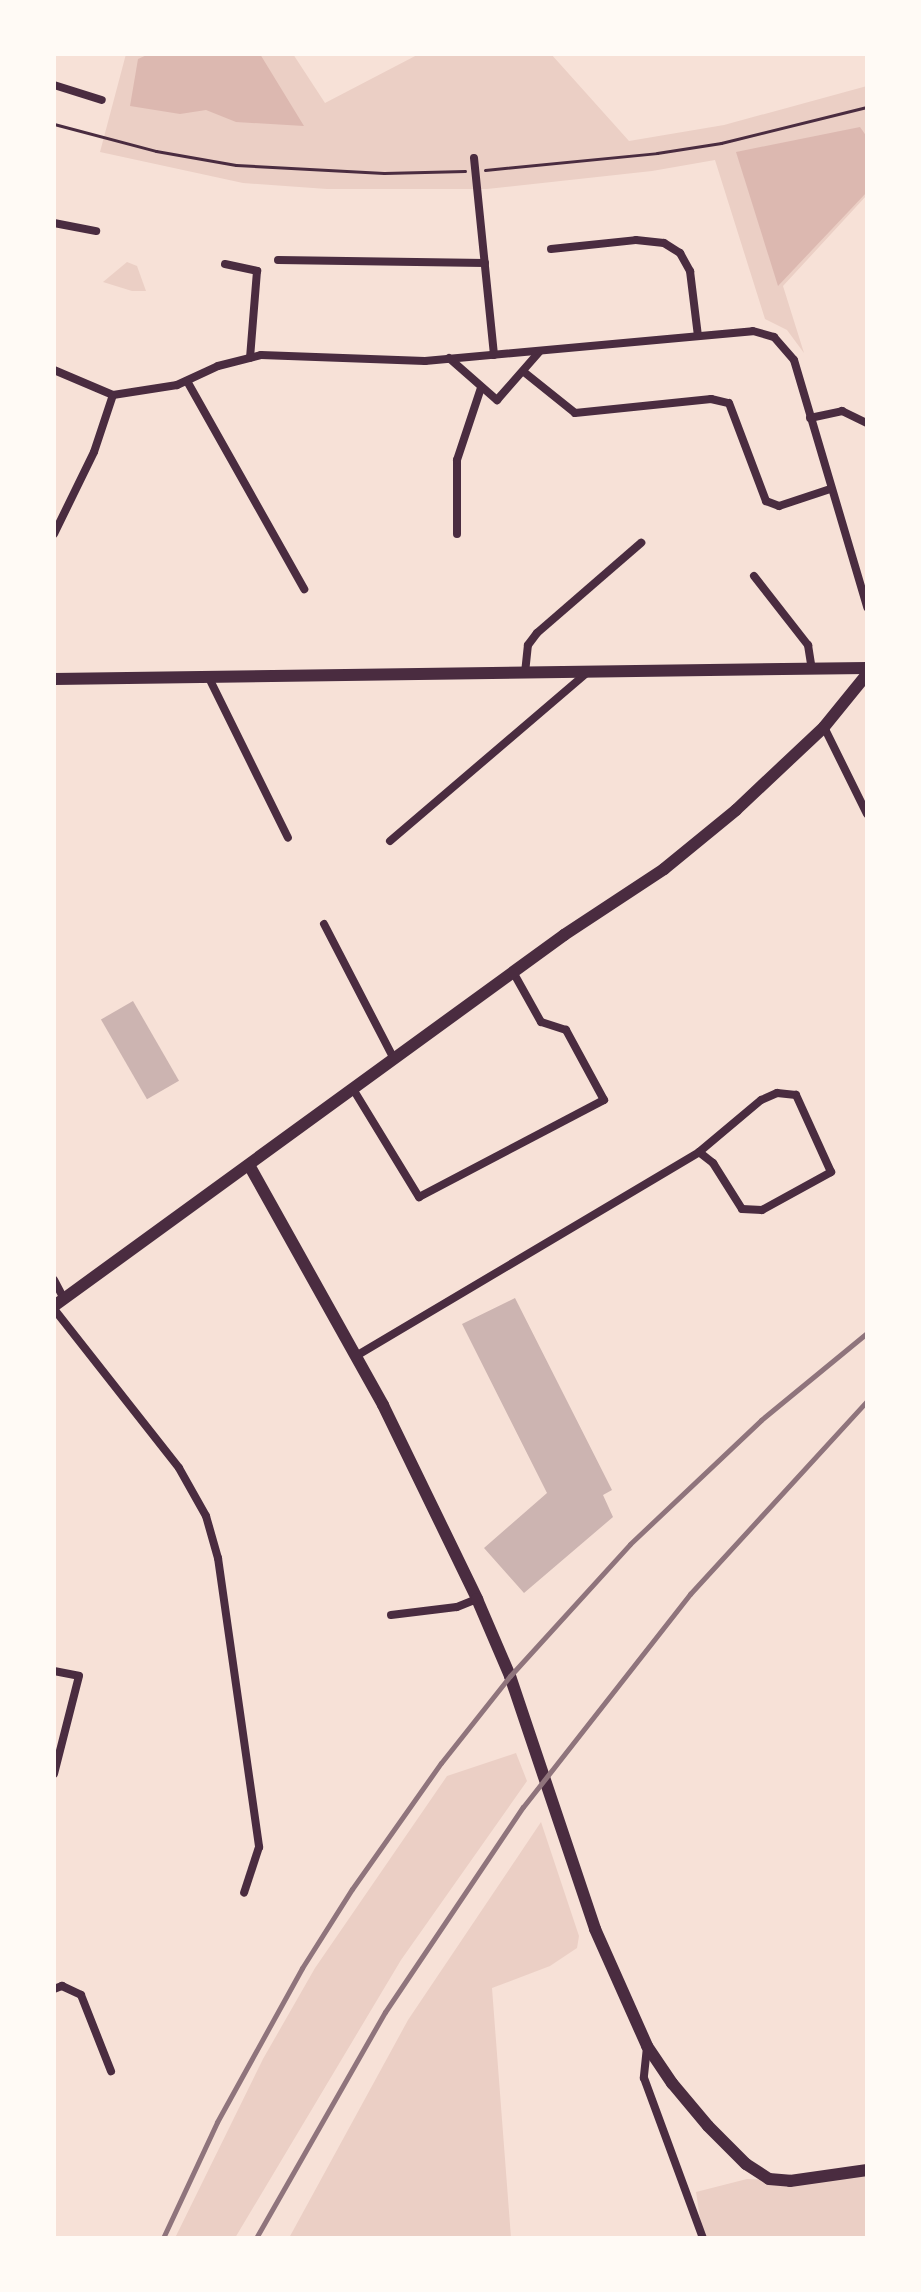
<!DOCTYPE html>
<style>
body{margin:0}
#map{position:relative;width:921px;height:2292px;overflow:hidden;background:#f7e1d7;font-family:Rubik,sans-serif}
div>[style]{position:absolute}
.green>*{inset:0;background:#ebcfc5}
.water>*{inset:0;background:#dcb8b0}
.building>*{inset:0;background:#ccb4b1;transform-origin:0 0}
.path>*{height:3px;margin:-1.5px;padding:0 1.5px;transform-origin:1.5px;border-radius:1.5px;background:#4a2c40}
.minor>*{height:8px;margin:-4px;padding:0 4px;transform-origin:4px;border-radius:4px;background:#4a2c40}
.tertiary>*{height:12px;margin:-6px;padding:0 6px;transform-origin:6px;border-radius:6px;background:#4a2c40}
.rail>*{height:5px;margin:-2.5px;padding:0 2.5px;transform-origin:2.5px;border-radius:2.5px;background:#8f747c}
span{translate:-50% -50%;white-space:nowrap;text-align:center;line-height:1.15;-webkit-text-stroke:8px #fffaf5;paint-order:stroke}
.frame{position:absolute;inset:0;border:56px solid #fffaf5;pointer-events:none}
</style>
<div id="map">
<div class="green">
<i style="clip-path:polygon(126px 54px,293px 54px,325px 103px,419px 54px,551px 54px,629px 141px,724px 125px,867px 86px,867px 195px,783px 286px,804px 353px,787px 330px,765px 319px,715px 160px,652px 171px,487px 189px,327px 189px,243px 183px,100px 152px)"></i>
<i style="clip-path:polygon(127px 262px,137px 266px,146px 291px,132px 291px,103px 282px)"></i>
<i style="clip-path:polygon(516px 1753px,527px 1781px,401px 1960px,235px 2238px,175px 2238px,263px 2059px,315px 1968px,447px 1776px)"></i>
<i style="clip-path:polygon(541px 1822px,579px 1936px,577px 1948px,550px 1966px,492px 1988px,511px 2238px,289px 2238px,408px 2020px)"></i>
<i style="clip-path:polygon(867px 2174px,867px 2238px,703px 2238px,696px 2192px,747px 2179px,807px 2181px)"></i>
</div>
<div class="water">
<i style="clip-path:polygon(149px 54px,260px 54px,304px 126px,236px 122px,206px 110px,180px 114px,130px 106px,138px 59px)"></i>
<i style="clip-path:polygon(860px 127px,867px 137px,867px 192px,778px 286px,736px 152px)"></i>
</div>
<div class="building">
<i style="left:133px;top:1001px;width:92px;height:37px;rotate:60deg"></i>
<i style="clip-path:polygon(515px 1298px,612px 1490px,603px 1495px,613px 1517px,524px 1593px,484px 1548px,547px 1493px,462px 1324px)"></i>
</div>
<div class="path">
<i style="left:54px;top:124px;width:106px;rotate:14.8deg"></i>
<i style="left:156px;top:151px;width:81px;rotate:9.9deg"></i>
<i style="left:236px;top:165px;width:148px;rotate:3.1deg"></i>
<i style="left:384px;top:173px;width:81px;rotate:-1.4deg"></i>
<i style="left:485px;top:170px;width:173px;rotate:-5.6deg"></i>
<i style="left:657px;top:153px;width:65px;rotate:-8.9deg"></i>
<i style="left:721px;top:143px;width:150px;rotate:-13.9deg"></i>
</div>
<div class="minor">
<i style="left:54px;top:85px;width:50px;rotate:17.4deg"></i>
<i style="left:474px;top:158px;width:198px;rotate:84.2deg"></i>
<i style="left:54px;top:223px;width:43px;rotate:10.8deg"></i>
<i style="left:551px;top:249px;width:85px;rotate:-6deg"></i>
<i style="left:636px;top:240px;width:28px;rotate:6deg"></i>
<i style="left:664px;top:243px;width:19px;rotate:32deg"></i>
<i style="left:680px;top:253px;width:21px;rotate:61deg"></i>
<i style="left:690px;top:271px;width:65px;rotate:83deg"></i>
<i style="left:278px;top:260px;width:207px;rotate:0.8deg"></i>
<i style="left:225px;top:264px;width:33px;rotate:12deg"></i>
<i style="left:257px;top:271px;width:87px;rotate:94.6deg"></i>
<i style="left:449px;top:358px;width:64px;rotate:41.2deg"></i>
<i style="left:497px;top:400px;width:65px;rotate:-48.7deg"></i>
<i style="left:54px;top:370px;width:64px;rotate:23deg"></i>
<i style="left:113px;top:395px;width:65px;rotate:-8.9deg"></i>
<i style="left:177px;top:385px;width:45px;rotate:-24.9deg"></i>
<i style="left:218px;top:366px;width:44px;rotate:-14.3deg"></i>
<i style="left:261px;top:355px;width:164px;rotate:2.1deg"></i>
<i style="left:425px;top:361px;width:329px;rotate:-5.2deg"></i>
<i style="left:753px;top:331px;width:22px;rotate:16deg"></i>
<i style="left:774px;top:337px;width:30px;rotate:49deg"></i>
<i style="left:794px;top:360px;width:258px;rotate:73.5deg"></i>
<i style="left:524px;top:372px;width:65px;rotate:38.8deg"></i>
<i style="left:575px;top:413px;width:137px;rotate:-5.9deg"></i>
<i style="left:711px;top:399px;width:18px;rotate:13deg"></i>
<i style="left:729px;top:403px;width:105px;rotate:69.3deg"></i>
<i style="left:766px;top:501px;width:14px;rotate:21deg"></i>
<i style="left:779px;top:506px;width:54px;rotate:-18.4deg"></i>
<i style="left:187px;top:381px;width:239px;rotate:60.6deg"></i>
<i style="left:810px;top:418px;width:33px;rotate:-12deg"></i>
<i style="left:842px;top:411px;width:28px;rotate:26deg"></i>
<i style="left:54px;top:534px;width:91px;rotate:-64deg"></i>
<i style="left:94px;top:452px;width:60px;rotate:-71.6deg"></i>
<i style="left:457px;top:534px;width:74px;rotate:-90deg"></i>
<i style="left:457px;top:460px;width:76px;rotate:-71.6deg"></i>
<i style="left:754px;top:576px;width:88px;rotate:52deg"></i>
<i style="left:808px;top:645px;width:24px;rotate:81deg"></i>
<i style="left:525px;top:673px;width:28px;rotate:-84deg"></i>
<i style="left:528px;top:645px;width:15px;rotate:-53deg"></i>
<i style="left:537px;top:633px;width:138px;rotate:-40.9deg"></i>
<i style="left:209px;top:678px;width:178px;rotate:63.7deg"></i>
<i style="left:824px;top:727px;width:97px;rotate:63.7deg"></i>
<i style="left:390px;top:841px;width:259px;rotate:-40.5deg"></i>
<i style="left:324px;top:924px;width:152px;rotate:62.6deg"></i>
<i style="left:353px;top:1089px;width:127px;rotate:58.6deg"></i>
<i style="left:419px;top:1197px;width:209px;rotate:-27.7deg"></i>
<i style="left:604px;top:1100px;width:80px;rotate:-118.5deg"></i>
<i style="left:566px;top:1030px;width:26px;rotate:-162deg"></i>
<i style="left:541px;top:1022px;width:57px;rotate:-119.2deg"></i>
<i style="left:54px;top:1280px;width:21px;rotate:62deg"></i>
<i style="left:54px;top:1309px;width:202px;rotate:51.8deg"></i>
<i style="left:179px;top:1468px;width:55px;rotate:60.6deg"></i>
<i style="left:206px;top:1516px;width:44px;rotate:74.1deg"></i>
<i style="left:218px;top:1558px;width:292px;rotate:81.9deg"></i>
<i style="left:259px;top:1847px;width:48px;rotate:108.1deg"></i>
<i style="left:356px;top:1356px;width:399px;rotate:-30.7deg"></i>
<i style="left:699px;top:1152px;width:18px;rotate:38deg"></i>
<i style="left:713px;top:1163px;width:54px;rotate:57.8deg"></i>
<i style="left:742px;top:1209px;width:20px;rotate:3deg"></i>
<i style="left:762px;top:1210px;width:79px;rotate:-28.8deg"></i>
<i style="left:831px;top:1172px;width:85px;rotate:-114.4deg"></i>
<i style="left:796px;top:1095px;width:19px;rotate:-174deg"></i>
<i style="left:777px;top:1093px;width:17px;rotate:156deg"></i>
<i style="left:761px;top:1100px;width:81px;rotate:140deg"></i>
<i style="left:391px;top:1615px;width:66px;rotate:-6.9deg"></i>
<i style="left:457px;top:1607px;width:22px;rotate:-22deg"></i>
<i style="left:54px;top:1671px;width:25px;rotate:11deg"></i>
<i style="left:79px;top:1676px;width:101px;rotate:104.3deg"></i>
<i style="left:54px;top:1989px;width:9px;rotate:-21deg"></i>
<i style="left:62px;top:1986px;width:21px;rotate:25deg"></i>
<i style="left:81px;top:1995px;width:82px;rotate:68.5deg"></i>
<i style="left:647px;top:2047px;width:31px;rotate:96deg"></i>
<i style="left:644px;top:2078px;width:171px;rotate:69.8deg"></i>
</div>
<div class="tertiary">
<i style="left:54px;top:679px;width:813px;rotate:-0.78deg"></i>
<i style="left:249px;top:1165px;width:275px;rotate:60.8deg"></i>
<i style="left:383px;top:1405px;width:216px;rotate:64.1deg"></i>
<i style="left:477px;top:1599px;width:84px;rotate:66.8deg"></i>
<i style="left:510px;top:1676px;width:267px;rotate:71.4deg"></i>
<i style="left:595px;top:1929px;width:128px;rotate:66deg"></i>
<i style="left:647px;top:2046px;width:45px;rotate:56deg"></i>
<i style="left:672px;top:2083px;width:56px;rotate:50.1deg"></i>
<i style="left:708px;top:2126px;width:54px;rotate:45deg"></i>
<i style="left:746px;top:2164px;width:27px;rotate:33deg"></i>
<i style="left:769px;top:2179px;width:21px;rotate:5deg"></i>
<i style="left:790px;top:2181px;width:78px;rotate:-8.1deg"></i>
<i style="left:54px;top:1306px;width:631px;rotate:-36.03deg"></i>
<i style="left:564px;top:935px;width:120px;rotate:-33.4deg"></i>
<i style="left:664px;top:869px;width:93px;rotate:-39.3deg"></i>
<i style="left:736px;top:810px;width:121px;rotate:-43.3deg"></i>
<i style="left:824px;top:727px;width:68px;rotate:-50.9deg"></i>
</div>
<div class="rail">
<i style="left:163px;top:2238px;width:128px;rotate:-65deg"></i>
<i style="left:217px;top:2122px;width:176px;rotate:-61.1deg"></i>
<i style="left:302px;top:1968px;width:93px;rotate:-57.7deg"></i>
<i style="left:352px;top:1889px;width:154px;rotate:-54.8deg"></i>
<i style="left:441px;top:1763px;width:111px;rotate:-51.6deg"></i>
<i style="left:510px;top:1676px;width:178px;rotate:-47.7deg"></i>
<i style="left:630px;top:1544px;width:180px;rotate:-43.4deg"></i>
<i style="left:761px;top:1420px;width:137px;rotate:-39.4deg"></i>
<i style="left:256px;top:2238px;width:260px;rotate:-60.3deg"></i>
<i style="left:385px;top:2012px;width:247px;rotate:-56.1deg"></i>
<i style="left:523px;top:1807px;width:271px;rotate:-51.9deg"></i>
<i style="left:690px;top:1594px;width:262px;rotate:-47.5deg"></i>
</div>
<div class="frame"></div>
</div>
